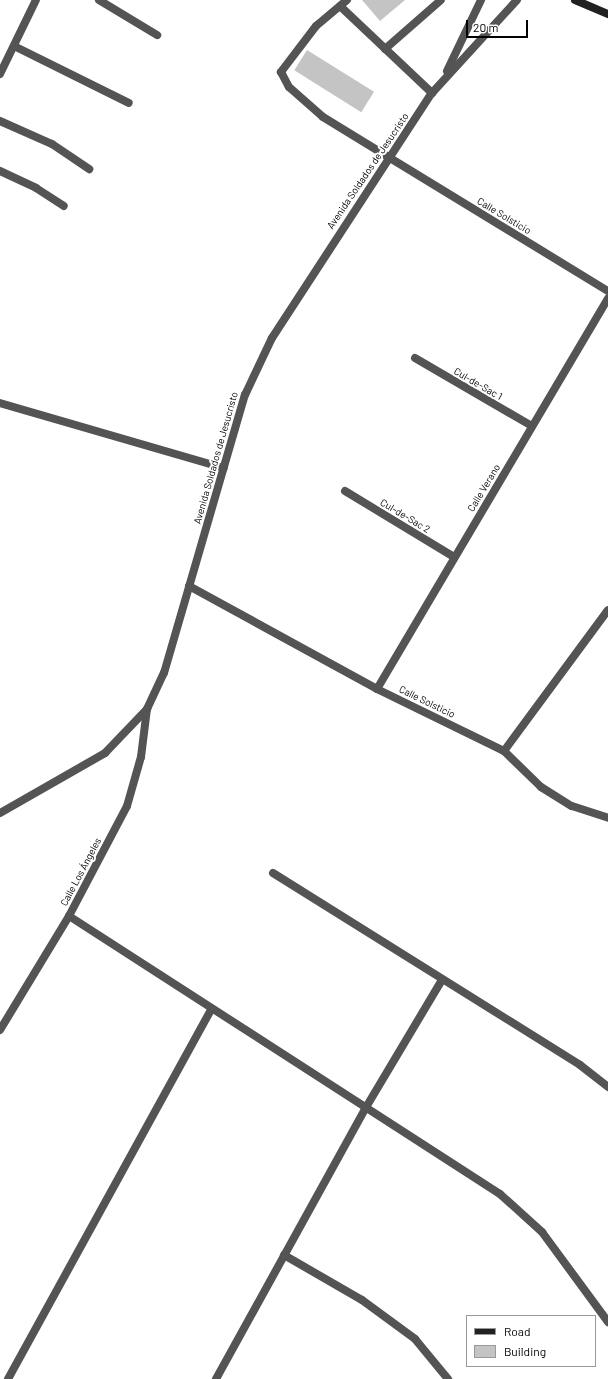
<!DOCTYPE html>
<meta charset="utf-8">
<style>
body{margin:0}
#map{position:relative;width:608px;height:1379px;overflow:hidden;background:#fff;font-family:Barlow,sans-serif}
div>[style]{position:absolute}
.building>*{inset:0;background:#c4c4c4;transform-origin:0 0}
.service>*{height:8px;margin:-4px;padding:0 4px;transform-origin:4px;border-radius:4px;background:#545454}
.minor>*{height:8px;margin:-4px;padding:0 4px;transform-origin:4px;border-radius:4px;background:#545454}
.tertiary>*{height:8px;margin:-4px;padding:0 4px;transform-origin:4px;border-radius:4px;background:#545454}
.secondary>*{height:8px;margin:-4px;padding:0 4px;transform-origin:4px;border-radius:4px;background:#212121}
span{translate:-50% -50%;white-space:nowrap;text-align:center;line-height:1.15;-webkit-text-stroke:4px #fff;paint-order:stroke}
.street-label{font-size:10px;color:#000}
.legend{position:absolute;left:466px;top:1315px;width:130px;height:52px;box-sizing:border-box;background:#fff;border:1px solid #999;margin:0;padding:5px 7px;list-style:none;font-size:12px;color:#000}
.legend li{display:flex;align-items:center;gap:8px;height:20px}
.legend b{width:20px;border:1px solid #999}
.scale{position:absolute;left:466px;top:20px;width:62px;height:18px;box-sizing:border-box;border:2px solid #000;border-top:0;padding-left:5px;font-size:12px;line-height:14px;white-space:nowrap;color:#000;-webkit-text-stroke:3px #fff;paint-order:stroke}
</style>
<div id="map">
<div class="building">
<i style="clip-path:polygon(362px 0,405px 0,380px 21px)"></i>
<i style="left:307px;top:50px;width:79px;height:24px;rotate:32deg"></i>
</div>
<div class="service">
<i style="left:99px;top:0;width:68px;rotate:31.1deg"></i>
<i style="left:347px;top:0;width:40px;rotate:140deg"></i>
<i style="left:316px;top:26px;width:58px;rotate:127.3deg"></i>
<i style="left:281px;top:72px;width:17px;rotate:62deg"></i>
<i style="left:289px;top:87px;width:45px;rotate:41.4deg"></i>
<i style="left:323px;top:117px;width:79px;rotate:31.5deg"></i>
<i style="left:340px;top:6px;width:127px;rotate:43.4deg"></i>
<i style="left:14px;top:46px;width:128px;rotate:26.4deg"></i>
<i style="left:385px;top:49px;width:74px;rotate:-41.2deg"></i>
<i style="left:0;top:121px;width:57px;rotate:23.9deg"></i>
<i style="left:52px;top:144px;width:45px;rotate:34deg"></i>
<i style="left:0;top:171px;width:40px;rotate:25deg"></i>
<i style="left:36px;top:188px;width:33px;rotate:33deg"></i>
<i style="left:0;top:403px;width:233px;rotate:16.2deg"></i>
<i style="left:504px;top:751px;width:52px;rotate:44.2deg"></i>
<i style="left:541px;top:787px;width:36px;rotate:32deg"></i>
<i style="left:572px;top:806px;width:38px;rotate:18deg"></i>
</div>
<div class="minor">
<i style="left:0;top:74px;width:82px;rotate:-64.1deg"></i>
<i style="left:390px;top:158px;width:255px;rotate:31.4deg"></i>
<i style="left:415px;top:358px;width:135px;rotate:30.2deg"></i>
<i style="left:345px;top:491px;width:127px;rotate:31.2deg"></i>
<i style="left:189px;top:586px;width:214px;rotate:28.7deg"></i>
<i style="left:377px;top:689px;width:141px;rotate:26deg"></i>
<i style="left:504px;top:751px;width:175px;rotate:-53.6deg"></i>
<i style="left:377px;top:689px;width:454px;rotate:-59.4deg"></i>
<i style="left:273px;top:873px;width:362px;rotate:32deg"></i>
<i style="left:580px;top:1065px;width:36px;rotate:38deg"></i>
<i style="left:69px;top:916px;width:513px;rotate:32.82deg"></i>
<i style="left:500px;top:1194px;width:57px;rotate:42.1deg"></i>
<i style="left:542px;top:1232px;width:112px;rotate:53.7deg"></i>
<i style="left:0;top:1030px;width:133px;rotate:-58.8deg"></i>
<i style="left:69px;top:916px;width:124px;rotate:-62.2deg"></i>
<i style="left:127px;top:806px;width:51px;rotate:-74.1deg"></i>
<i style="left:141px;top:757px;width:48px;rotate:-82.9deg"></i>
<i style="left:284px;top:1255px;width:90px;rotate:30deg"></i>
<i style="left:362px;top:1300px;width:66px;rotate:36.3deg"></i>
<i style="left:415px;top:1339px;width:52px;rotate:50.5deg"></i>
<i style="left:8px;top:1379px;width:422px;rotate:-61.2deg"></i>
<i style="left:216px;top:1379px;width:308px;rotate:-61.1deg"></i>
<i style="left:365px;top:1109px;width:150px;rotate:-59.2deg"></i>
</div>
<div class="tertiary">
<i style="left:447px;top:71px;width:79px;rotate:-64.4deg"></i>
<i style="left:0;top:813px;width:121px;rotate:-29.7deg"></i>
<i style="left:105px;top:753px;width:61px;rotate:-46.3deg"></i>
<i style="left:147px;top:709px;width:40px;rotate:-65deg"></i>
<i style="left:164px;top:673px;width:290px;rotate:-73.8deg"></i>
<i style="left:245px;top:395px;width:63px;rotate:-64.7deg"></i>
<i style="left:272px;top:338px;width:293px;rotate:-56.9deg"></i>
<i style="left:432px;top:93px;width:126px;rotate:-47.6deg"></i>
</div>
<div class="secondary">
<i style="left:575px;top:0;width:36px;rotate:23deg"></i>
</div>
<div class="street-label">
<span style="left:368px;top:171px;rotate:-56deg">Avenida Soldados de Jesucristo</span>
<span style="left:504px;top:216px;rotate:31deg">Calle Solsticio</span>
<span style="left:478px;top:384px;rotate:30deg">Cul-de-Sac 1</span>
<span style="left:216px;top:458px;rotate:-74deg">Avenida Soldados de Jesucristo</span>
<span style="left:484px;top:488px;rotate:-59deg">Calle Verano</span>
<span style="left:405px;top:516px;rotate:31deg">Cul-de-Sac 2</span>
<span style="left:427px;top:702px;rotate:26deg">Calle Solsticio</span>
<span style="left:81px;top:872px;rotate:-62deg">Calle Los Ángeles</span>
</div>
<ul class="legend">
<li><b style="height:5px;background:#212121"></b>Road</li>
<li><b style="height:11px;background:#c4c4c4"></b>Building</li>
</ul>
<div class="scale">20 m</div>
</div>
